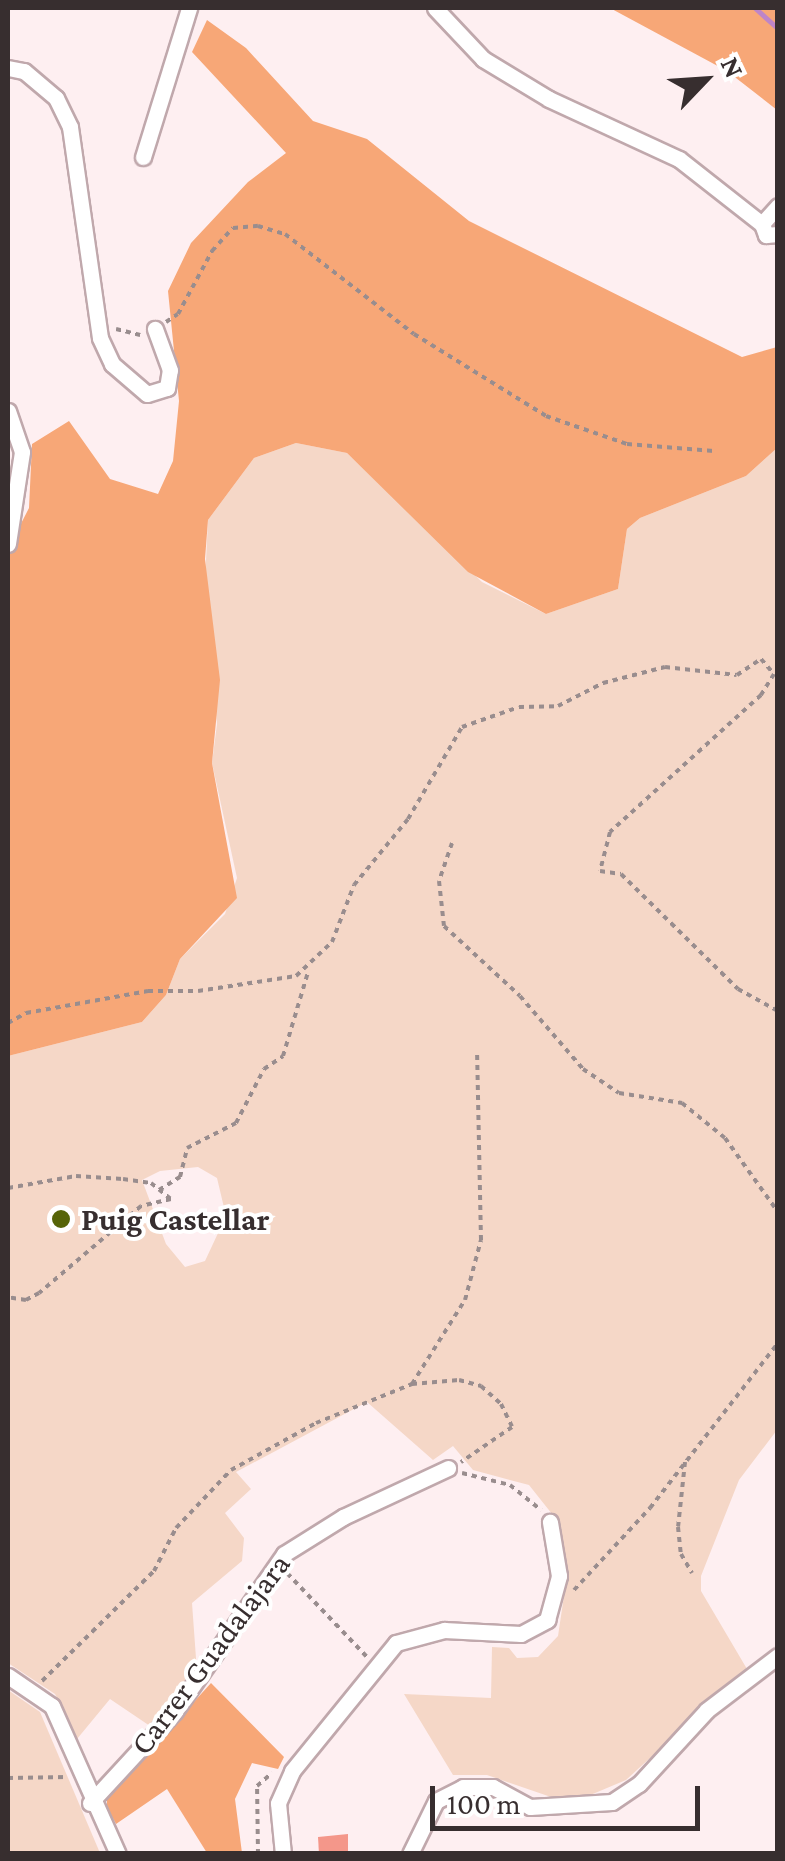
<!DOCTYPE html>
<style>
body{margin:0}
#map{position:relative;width:785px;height:1861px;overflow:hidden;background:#feeff1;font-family:"Crimson Pro",serif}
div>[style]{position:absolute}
.green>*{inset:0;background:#f5d7c7}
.forest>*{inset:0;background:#f7a777}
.stream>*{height:5px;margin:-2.5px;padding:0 2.5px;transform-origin:2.5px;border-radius:2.5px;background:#be85c8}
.building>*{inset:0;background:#f4978a}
.path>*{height:4px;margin-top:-2px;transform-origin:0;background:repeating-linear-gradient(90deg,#998d8e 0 5px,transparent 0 10px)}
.roads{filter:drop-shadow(2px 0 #c0a8ac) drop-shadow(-2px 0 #c0a8ac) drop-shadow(0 2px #c0a8ac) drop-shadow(0 -2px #c0a8ac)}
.minor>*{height:15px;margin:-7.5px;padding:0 7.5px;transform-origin:7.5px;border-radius:7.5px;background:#fff}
.dots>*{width:28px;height:28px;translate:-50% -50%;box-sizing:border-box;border:5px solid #fff;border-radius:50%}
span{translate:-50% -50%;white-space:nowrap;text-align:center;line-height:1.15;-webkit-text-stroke:8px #fff;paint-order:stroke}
.poi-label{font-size:32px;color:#372e2f;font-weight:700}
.left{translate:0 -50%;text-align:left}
.street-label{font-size:32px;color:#372e2f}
.frame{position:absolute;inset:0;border:10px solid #372e2f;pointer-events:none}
.north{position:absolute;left:655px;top:30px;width:100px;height:100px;-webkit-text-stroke:8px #fff;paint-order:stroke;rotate:65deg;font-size:28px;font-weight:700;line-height:40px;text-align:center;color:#372e2f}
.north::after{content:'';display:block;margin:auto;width:35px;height:45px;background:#372e2f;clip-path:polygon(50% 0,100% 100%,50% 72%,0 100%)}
.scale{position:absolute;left:430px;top:1786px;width:270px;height:45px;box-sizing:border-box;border:5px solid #372e2f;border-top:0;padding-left:12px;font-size:30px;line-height:35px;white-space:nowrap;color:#372e2f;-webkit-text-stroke:8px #fff;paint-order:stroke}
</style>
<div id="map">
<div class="green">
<i style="clip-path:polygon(evenodd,296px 443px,347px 453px,482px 582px,546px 614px,618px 589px,627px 529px,640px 518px,746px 476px,777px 448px,777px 1430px,739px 1480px,701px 1576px,701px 1591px,747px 1669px,626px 1780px,588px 1796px,551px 1797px,487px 1775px,453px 1775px,404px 1694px,491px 1698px,492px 1647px,509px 1648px,517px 1658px,538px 1657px,558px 1636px,568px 1569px,556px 1519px,529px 1485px,473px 1470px,453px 1446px,433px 1460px,367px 1402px,236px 1472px,251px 1489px,225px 1513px,244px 1538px,242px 1561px,192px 1603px,197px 1672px,150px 1726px,110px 1699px,77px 1739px,55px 1694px,8px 1663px,8px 1056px,142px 1022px,166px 995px,180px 959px,225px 914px,237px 878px,212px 763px,217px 724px,205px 581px,208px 520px,254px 458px,296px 443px,198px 1167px,217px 1178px,226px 1216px,205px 1261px,185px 1267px,166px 1244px,142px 1180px,160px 1171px,198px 1167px)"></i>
<i style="clip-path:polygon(8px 1690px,40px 1712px,100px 1853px,8px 1853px)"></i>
</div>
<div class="forest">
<i style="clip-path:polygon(610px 8px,777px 8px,777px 110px,727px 71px)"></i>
<i style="clip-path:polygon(207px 20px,246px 48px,313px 121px,367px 139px,469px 221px,742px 357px,777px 347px,777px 448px,746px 476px,640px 518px,627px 529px,618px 589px,546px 614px,468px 572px,347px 453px,296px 443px,254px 458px,208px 520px,205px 559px,220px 680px,212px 763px,237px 898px,180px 959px,166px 995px,142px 1022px,8px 1056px,8px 549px,29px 508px,32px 444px,69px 421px,110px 479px,158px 494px,173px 461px,179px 401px,168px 291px,191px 243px,248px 182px,286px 153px,192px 52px)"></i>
<i style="clip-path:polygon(211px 1683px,284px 1757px,278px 1769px,252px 1763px,235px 1799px,242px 1853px,207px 1853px,167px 1789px,116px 1824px,107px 1807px,107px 1798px)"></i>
</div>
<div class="stream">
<i style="left:755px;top:8px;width:31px;rotate:42deg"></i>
</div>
<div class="building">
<i style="clip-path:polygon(348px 1834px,348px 1854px,319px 1854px,318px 1837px)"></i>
</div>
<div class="path">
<i style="left:166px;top:322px;width:14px;rotate:-34deg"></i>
<i style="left:178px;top:314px;width:72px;rotate:-61.6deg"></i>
<i style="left:212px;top:251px;width:31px;rotate:-48deg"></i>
<i style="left:233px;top:228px;width:25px;rotate:-5deg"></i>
<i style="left:258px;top:226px;width:28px;rotate:17deg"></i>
<i style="left:285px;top:234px;width:163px;rotate:37.8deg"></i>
<i style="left:414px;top:334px;width:155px;rotate:31.8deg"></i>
<i style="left:546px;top:416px;width:86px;rotate:19.1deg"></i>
<i style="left:627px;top:444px;width:87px;rotate:4.6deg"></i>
<i style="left:116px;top:329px;width:25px;rotate:14deg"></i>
<i style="left:452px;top:843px;width:40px;rotate:108.9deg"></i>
<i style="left:439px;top:881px;width:45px;rotate:83.7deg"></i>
<i style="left:444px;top:926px;width:103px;rotate:42.6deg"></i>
<i style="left:520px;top:996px;width:96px;rotate:49.2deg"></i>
<i style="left:583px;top:1069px;width:43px;rotate:33.7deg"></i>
<i style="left:619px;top:1093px;width:64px;rotate:9deg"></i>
<i style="left:682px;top:1103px;width:55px;rotate:39.1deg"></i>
<i style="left:725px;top:1138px;width:91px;rotate:54.4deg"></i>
<i style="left:8px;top:1023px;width:21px;rotate:-29deg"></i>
<i style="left:26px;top:1013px;width:124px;rotate:-10.2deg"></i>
<i style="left:148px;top:991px;width:50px"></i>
<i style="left:198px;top:991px;width:99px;rotate:-8.7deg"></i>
<i style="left:296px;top:976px;width:50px;rotate:-43.4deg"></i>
<i style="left:332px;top:942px;width:61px;rotate:-68.9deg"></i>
<i style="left:354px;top:885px;width:85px;rotate:-50.7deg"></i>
<i style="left:408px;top:819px;width:107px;rotate:-59.6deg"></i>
<i style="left:462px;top:727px;width:60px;rotate:-19.3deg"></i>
<i style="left:519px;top:707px;width:39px;rotate:-1deg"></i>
<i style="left:558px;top:706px;width:51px;rotate:-27.1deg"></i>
<i style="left:603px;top:683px;width:64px;rotate:-14.5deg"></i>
<i style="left:665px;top:667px;width:72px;rotate:6.3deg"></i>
<i style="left:737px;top:675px;width:29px;rotate:-34deg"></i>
<i style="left:761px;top:659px;width:20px;rotate:49deg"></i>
<i style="left:774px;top:674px;width:25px;rotate:122deg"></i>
<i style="left:761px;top:695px;width:204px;rotate:137.8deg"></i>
<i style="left:610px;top:832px;width:40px;rotate:104.4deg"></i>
<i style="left:600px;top:871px;width:21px;rotate:8deg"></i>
<i style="left:621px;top:874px;width:164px;rotate:44.5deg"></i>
<i style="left:738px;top:989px;width:46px;rotate:28.8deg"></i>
<i style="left:8px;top:1188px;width:69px;rotate:-10deg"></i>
<i style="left:76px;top:1176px;width:47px;rotate:3.7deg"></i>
<i style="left:123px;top:1179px;width:28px;rotate:8deg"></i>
<i style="left:151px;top:1183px;width:26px;rotate:39deg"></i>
<i style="left:171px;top:1199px;width:31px;rotate:167deg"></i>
<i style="left:141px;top:1206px;width:134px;rotate:139.5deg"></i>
<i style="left:39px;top:1293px;width:15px;rotate:152deg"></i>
<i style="left:26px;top:1300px;width:18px;rotate:-171deg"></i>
<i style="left:159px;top:1190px;width:25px;rotate:-32deg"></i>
<i style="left:180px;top:1177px;width:30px;rotate:-76deg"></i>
<i style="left:187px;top:1148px;width:55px;rotate:-27deg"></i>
<i style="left:236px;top:1123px;width:61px;rotate:-62.6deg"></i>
<i style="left:264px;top:1069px;width:23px;rotate:-34deg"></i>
<i style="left:283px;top:1056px;width:88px;rotate:-73.4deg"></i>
<i style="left:412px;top:1384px;width:99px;rotate:-57.8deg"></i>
<i style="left:465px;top:1300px;width:62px;rotate:-75.1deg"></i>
<i style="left:481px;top:1240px;width:186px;rotate:-91.2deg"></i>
<i style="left:8px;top:1437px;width:31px;rotate:90deg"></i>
<i style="left:685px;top:1462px;width:65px;rotate:96.1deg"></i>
<i style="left:678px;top:1527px;width:27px;rotate:84deg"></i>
<i style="left:681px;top:1554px;width:22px;rotate:60deg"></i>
<i style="left:462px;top:1473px;width:49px;rotate:14deg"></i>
<i style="left:510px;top:1485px;width:40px;rotate:39deg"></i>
<i style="left:287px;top:1573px;width:116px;rotate:46.4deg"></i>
<i style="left:574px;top:1590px;width:112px;rotate:-47.2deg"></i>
<i style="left:650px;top:1508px;width:209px;rotate:-52.2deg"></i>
<i style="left:42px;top:1681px;width:157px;rotate:-44.5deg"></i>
<i style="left:154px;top:1571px;width:48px;rotate:-62.9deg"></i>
<i style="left:176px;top:1528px;width:80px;rotate:-46.5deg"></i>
<i style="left:231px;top:1470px;width:97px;rotate:-28.9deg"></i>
<i style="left:316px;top:1423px;width:104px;rotate:-22.1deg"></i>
<i style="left:412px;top:1384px;width:47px;rotate:-4.9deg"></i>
<i style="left:459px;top:1380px;width:23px;rotate:15deg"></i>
<i style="left:481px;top:1386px;width:27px;rotate:42deg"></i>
<i style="left:501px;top:1404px;width:25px;rotate:64deg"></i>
<i style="left:512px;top:1427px;width:62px;rotate:145.5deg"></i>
<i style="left:8px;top:1778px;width:60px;rotate:-1deg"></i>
<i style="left:258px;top:1854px;width:68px;rotate:-90.8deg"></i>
<i style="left:257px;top:1786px;width:20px;rotate:-41deg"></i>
</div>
<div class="roads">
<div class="minor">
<i style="left:435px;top:8px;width:70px;rotate:46.7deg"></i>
<i style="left:483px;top:59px;width:77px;rotate:31.2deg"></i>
<i style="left:549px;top:99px;width:143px;rotate:24.8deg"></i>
<i style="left:679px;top:159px;width:105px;rotate:38.1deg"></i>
<i style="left:8px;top:68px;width:16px;rotate:11deg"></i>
<i style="left:24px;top:71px;width:42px;rotate:40.2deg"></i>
<i style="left:56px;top:98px;width:32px;rotate:64deg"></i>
<i style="left:70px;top:127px;width:213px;rotate:81.9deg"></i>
<i style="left:100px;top:338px;width:29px;rotate:65deg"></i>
<i style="left:112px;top:364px;width:46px;rotate:40.6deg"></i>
<i style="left:147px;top:394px;width:21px;rotate:-17deg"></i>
<i style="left:167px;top:388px;width:18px;rotate:-81deg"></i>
<i style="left:170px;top:370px;width:44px;rotate:-110.1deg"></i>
<i style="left:143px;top:157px;width:156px;rotate:-72.8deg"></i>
<i style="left:778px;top:206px;width:24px;rotate:132deg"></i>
<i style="left:762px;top:224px;width:12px;rotate:70deg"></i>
<i style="left:766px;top:235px;width:12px;rotate:-5deg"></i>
<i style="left:8px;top:411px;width:43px;rotate:71.1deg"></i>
<i style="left:22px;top:452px;width:93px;rotate:98.7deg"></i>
<i style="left:8px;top:1676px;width:53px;rotate:34.3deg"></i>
<i style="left:52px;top:1706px;width:162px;rotate:66deg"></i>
<i style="left:90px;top:1803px;width:125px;rotate:-47.3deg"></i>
<i style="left:175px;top:1711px;width:191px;rotate:-55.2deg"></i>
<i style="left:284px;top:1554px;width:70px;rotate:-32.1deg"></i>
<i style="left:343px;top:1517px;width:116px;rotate:-25deg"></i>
<i style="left:283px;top:1854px;width:51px;rotate:-95.6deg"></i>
<i style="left:278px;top:1803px;width:35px;rotate:-66deg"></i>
<i style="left:292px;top:1771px;width:165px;rotate:-50.9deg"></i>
<i style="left:396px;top:1643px;width:50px;rotate:-15.2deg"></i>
<i style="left:444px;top:1630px;width:77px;rotate:3deg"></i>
<i style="left:521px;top:1634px;width:30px;rotate:-28deg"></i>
<i style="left:547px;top:1620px;width:46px;rotate:-74.7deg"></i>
<i style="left:559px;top:1576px;width:55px;rotate:-99.5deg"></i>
<i style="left:410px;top:1854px;width:59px;rotate:-63.9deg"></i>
<i style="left:436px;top:1801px;width:30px;rotate:-27deg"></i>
<i style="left:463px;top:1787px;width:30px"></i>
<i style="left:493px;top:1787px;width:42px;rotate:28.4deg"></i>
<i style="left:530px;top:1807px;width:82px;rotate:-3.5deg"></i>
<i style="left:612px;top:1802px;width:32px;rotate:-34deg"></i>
<i style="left:639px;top:1784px;width:100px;rotate:-47.4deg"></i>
<i style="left:707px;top:1710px;width:89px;rotate:-37.3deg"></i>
</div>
</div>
<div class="dots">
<i style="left:61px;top:1219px;background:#566408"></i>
</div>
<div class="poi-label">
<span class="left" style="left:81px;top:1219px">Puig Castellar</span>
</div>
<div class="street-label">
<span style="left:210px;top:1654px;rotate:-53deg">Carrer Guadalajara</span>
</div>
<div class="frame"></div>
<div class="north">N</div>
<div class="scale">100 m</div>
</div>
